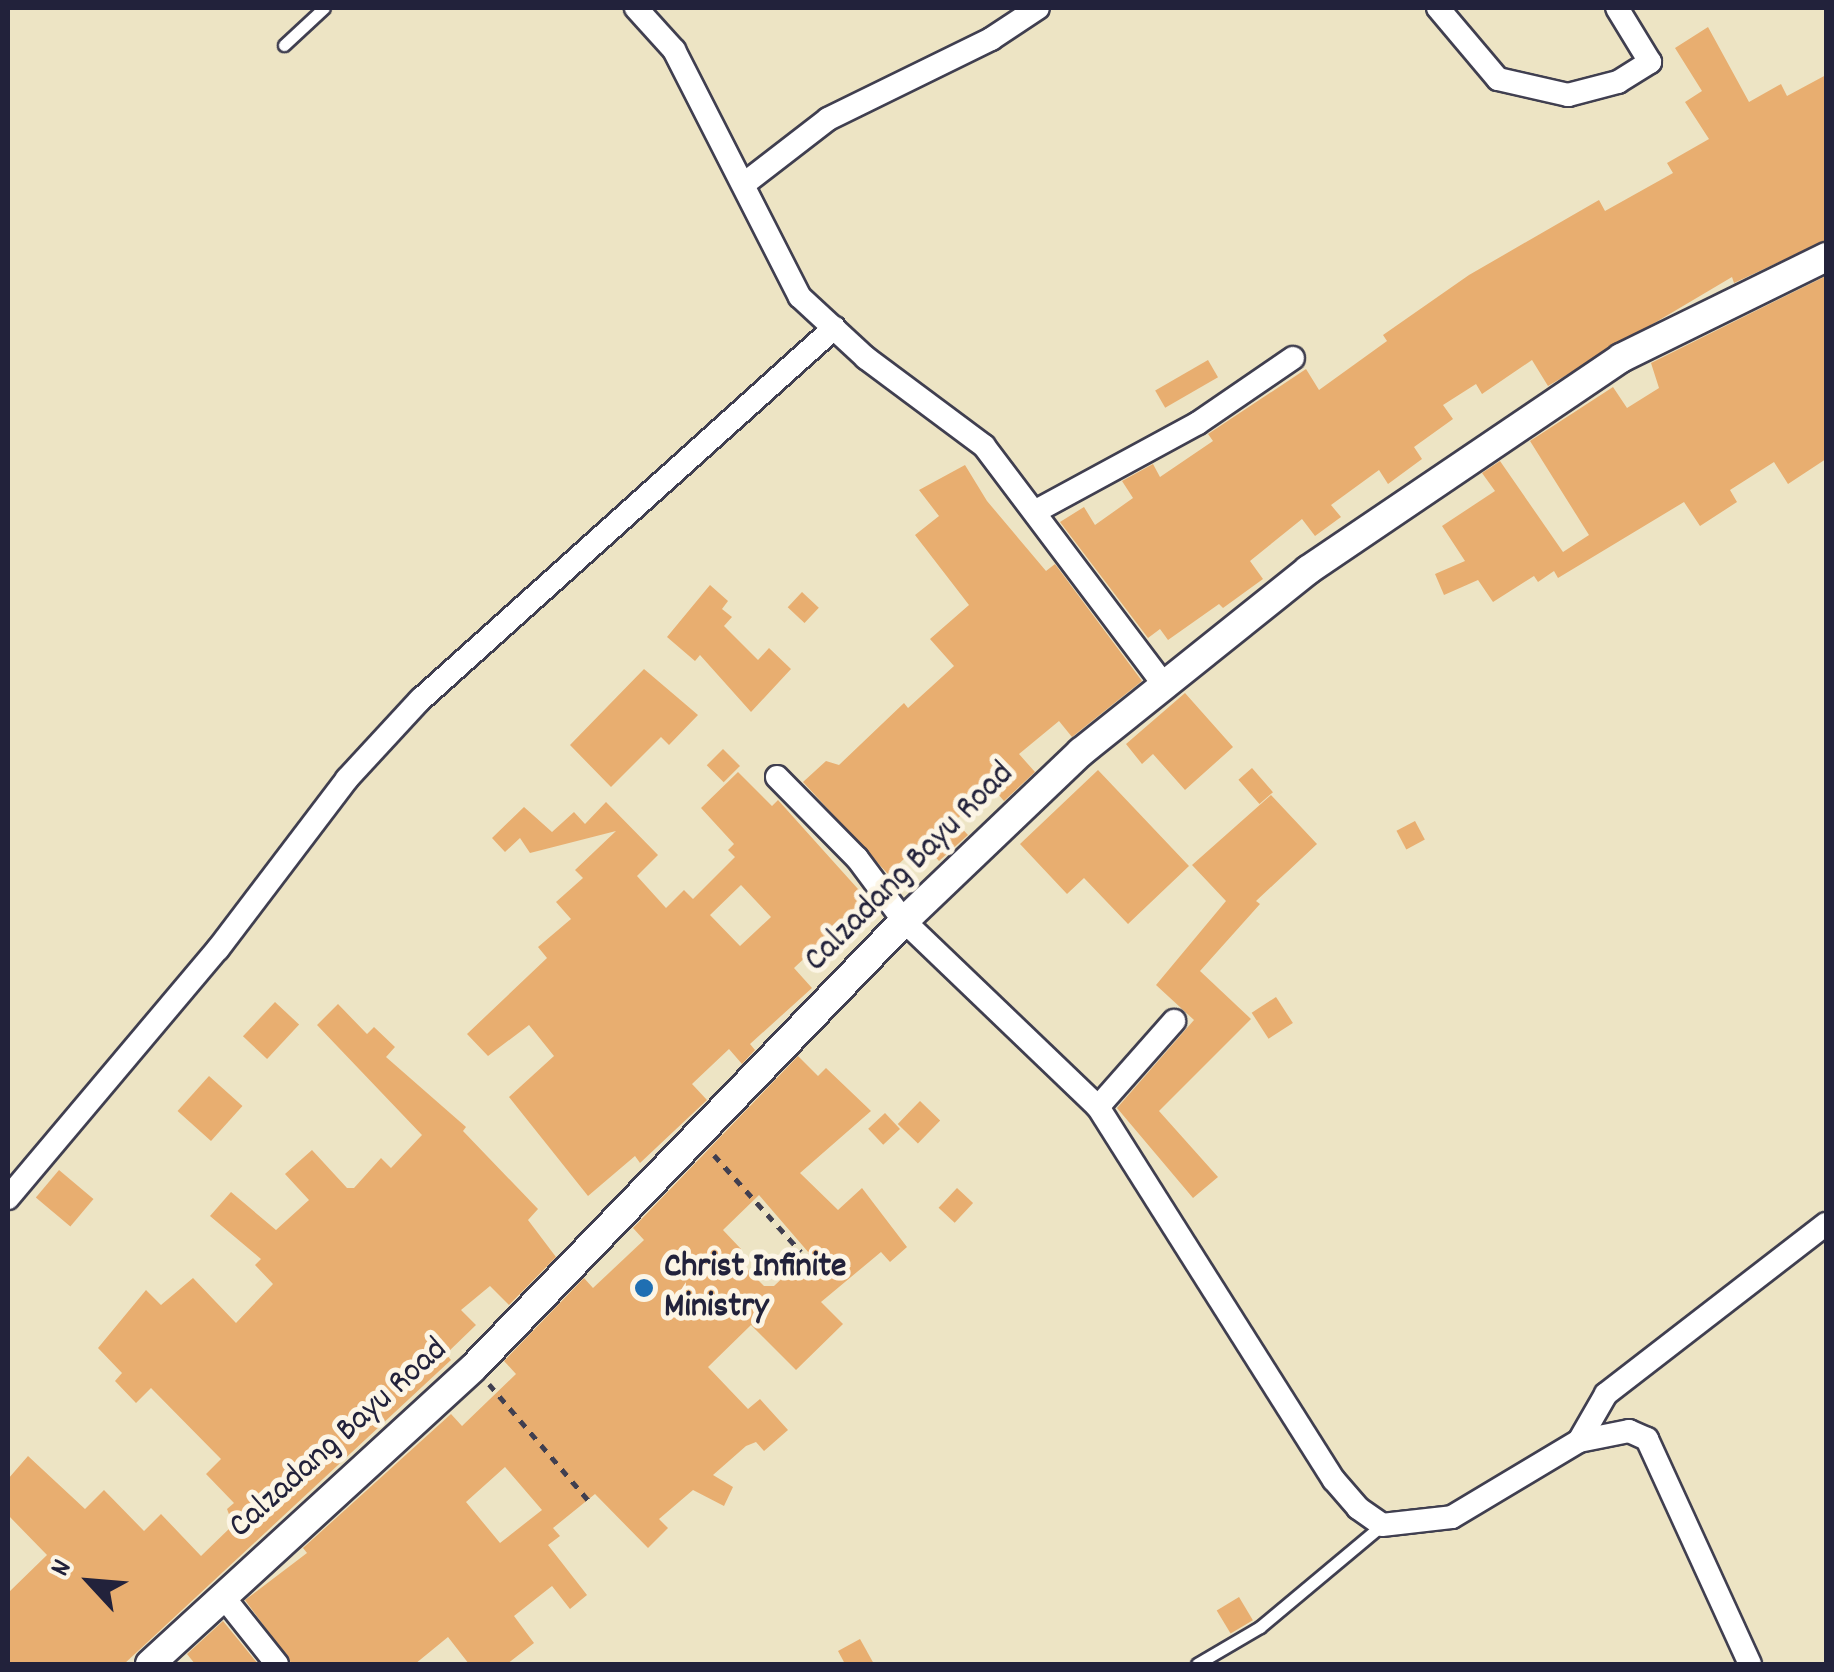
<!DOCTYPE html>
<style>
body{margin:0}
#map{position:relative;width:1834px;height:1672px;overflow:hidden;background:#ede4c4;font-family:Dekko,sans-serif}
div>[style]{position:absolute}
.building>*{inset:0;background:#e8ae70;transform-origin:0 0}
.path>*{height:5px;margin-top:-2.5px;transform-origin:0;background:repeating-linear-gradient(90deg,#403f50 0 8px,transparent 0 16px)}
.roads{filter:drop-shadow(2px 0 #403f50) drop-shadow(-2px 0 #403f50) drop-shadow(0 2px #403f50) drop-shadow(0 -2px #403f50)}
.service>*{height:11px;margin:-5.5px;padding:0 5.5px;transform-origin:5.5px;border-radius:5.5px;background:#fff}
.minor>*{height:22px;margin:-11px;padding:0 11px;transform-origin:11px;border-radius:11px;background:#fff}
.tertiary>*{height:28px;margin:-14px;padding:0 14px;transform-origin:14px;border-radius:14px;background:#fff}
.dots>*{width:28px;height:28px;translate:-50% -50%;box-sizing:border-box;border:5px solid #fcf5e5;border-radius:50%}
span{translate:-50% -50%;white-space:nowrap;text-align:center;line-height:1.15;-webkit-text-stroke:10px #fcf5e5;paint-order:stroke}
.street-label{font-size:35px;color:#22223b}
.poi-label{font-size:35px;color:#22223b;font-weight:700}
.left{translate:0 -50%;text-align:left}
.frame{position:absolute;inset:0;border:10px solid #22223b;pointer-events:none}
.north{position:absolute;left:40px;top:1532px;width:100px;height:100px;-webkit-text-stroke:8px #fcf5e5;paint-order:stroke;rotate:296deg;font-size:28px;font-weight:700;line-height:40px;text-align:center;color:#22223b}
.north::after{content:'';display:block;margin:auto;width:35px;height:45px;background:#22223b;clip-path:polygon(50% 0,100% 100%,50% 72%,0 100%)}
</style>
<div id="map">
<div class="building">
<i style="clip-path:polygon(1708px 27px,1749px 102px,1781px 84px,1787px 96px,1826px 75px,1826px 240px,1734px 283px,1732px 277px,1548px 386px,1532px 360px,1482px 394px,1476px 384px,1443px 405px,1453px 419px,1414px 447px,1422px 459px,1388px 484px,1379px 470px,1331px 505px,1341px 517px,1315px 536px,1302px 519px,1250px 561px,1263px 579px,1223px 608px,1219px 604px,1168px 640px,1160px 629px,1148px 638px,1060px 522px,1084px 507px,1095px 525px,1133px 498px,1122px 481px,1153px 464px,1160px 477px,1213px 441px,1208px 434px,1306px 369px,1319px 390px,1387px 341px,1383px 335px,1469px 275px,1599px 200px,1605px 211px,1673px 173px,1667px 163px,1709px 139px,1685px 102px,1702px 91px,1675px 48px)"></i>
<i style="clip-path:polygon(1826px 276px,1826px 459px,1788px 484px,1774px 462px,1730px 490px,1737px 502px,1700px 526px,1684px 502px,1558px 578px,1554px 571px,1538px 582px,1534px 576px,1493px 602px,1478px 580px,1444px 595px,1435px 574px,1465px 561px,1442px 526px,1495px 491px,1482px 473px,1500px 461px,1563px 552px,1589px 535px,1530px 441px,1613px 387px,1627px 408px,1659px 388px,1651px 363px)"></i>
<i style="left:1208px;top:360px;width:20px;height:61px;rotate:60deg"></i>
<i style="clip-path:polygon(965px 465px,987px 501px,1046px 571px,1055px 564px,1142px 681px,1072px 737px,1059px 721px,1019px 754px,1035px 772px,1004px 801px,991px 786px,955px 821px,968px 835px,939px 861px,922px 842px,888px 874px,803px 782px,826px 761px,839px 765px,904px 703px,908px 708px,954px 666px,930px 639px,969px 605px,915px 535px,939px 516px,919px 490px)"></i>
<i style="clip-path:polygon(710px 585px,728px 601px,722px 609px,732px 617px,724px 626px,758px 660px,769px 648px,791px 669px,751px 712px,700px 655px,695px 661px,667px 637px)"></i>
<i style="left:802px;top:592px;width:23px;height:21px;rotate:43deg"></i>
<i style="clip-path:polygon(644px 669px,698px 715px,669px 745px,661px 737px,611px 787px,570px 745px)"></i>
<i style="clip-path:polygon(1185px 693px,1233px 747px,1185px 790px,1153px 754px,1142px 764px,1126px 744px)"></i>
<i style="left:723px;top:749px;width:24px;height:23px;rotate:45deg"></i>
<i style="left:1252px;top:768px;width:32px;height:18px;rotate:49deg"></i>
<i style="clip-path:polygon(1098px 770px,1189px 866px,1128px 924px,1084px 878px,1067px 894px,1020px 844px)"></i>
<i style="clip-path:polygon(evenodd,738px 772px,772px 806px,778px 800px,867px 899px,794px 968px,812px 988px,750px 1044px,755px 1050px,742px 1064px,729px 1049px,692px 1084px,707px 1100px,640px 1163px,635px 1156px,588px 1196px,509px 1097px,554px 1056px,529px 1025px,488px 1056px,467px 1034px,547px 958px,538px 947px,571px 919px,556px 902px,583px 878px,575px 870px,616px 831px,530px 853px,520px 838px,505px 852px,492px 838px,524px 807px,552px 832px,574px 812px,585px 824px,606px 802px,658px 855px,637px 876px,666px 908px,684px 890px,693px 899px,735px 857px,728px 850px,734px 844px,701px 808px,738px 772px,741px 885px,771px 917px,740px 946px,710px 915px,741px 885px)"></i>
<i style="clip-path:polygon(1271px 795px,1317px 844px,1256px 901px,1260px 904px,1200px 971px,1251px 1019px,1159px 1111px,1218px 1177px,1193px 1198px,1117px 1108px,1194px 1020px,1156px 985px,1226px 901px,1192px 865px)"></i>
<i style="left:1415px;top:821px;width:21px;height:21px;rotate:62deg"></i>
<i style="left:1276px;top:997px;width:31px;height:29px;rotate:57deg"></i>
<i style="left:275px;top:1002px;width:33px;height:47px;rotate:43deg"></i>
<i style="clip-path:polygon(338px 1004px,367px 1034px,374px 1027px,395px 1047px,386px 1057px,466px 1127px,463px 1131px,538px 1209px,528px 1220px,556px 1257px,509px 1305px,490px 1286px,461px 1310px,476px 1325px,446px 1354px,451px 1360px,124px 1664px,8px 1664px,8px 1593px,47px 1555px,8px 1515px,8px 1479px,28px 1456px,85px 1509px,104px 1490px,144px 1531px,161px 1514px,201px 1556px,233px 1525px,227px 1509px,234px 1503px,206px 1474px,221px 1459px,151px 1388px,136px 1403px,115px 1381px,122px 1373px,98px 1348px,146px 1290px,161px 1305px,193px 1278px,236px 1323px,273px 1284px,255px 1265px,261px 1259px,210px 1216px,231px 1192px,276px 1230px,309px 1200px,285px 1174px,312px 1150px,347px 1188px,354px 1188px,381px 1158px,391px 1168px,422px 1135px,317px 1025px)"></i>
<i style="clip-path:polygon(evenodd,798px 1056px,818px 1076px,826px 1068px,871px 1111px,800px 1173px,838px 1210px,862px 1188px,907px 1247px,890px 1262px,881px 1252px,821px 1302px,843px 1324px,796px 1370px,751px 1325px,708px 1367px,748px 1409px,760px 1399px,788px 1430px,764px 1451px,756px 1442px,746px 1446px,713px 1475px,733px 1487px,724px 1506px,693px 1490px,659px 1519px,668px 1528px,648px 1548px,595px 1494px,553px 1528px,560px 1536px,548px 1545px,587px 1595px,570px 1609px,552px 1586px,514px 1616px,534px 1643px,507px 1664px,469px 1664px,448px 1637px,415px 1664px,292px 1664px,245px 1600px,307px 1553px,303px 1548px,451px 1414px,462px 1426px,516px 1374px,504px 1361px,584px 1278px,593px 1288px,644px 1240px,633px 1228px,798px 1056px,759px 1195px,809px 1253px,774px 1286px,764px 1286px,734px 1256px,741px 1249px,723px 1230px,759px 1195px,798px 1056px,505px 1467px,542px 1510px,500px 1543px,466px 1502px,505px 1467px)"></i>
<i style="left:209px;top:1076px;width:45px;height:47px;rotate:42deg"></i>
<i style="left:920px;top:1101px;width:28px;height:32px;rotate:44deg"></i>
<i style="left:885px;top:1113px;width:22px;height:23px;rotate:47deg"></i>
<i style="left:59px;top:1170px;width:45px;height:36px;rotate:40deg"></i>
<i style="left:957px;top:1188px;width:22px;height:27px;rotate:43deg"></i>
<i style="left:1239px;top:1597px;width:27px;height:26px;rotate:59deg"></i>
<i style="clip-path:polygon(223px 1621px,258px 1664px,195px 1664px,187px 1654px)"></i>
<i style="clip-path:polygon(860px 1639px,874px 1664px,845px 1664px,838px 1651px)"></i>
</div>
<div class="path">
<i style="left:714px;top:1155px;width:130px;rotate:48.1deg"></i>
<i style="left:489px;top:1384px;width:153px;rotate:49.5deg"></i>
</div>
<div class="roads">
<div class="service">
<i style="left:284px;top:45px;width:54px;rotate:-42.8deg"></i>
<i style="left:1197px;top:1664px;width:73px;rotate:-30.4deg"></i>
<i style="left:1260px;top:1627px;width:159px;rotate:-39.9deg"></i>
</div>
<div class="minor">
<i style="left:636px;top:8px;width:57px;rotate:47.9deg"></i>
<i style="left:674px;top:50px;width:277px;rotate:63deg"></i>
<i style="left:800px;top:297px;width:90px;rotate:42.7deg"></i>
<i style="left:866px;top:358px;width:147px;rotate:36.7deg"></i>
<i style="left:984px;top:446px;width:301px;rotate:53deg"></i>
<i style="left:1438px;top:8px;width:93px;rotate:49.8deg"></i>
<i style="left:1498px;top:79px;width:72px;rotate:12.9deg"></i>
<i style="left:1568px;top:95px;width:52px;rotate:-14.6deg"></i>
<i style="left:1618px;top:82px;width:38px;rotate:-32deg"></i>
<i style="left:1650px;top:62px;width:63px;rotate:-121.4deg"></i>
<i style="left:744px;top:184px;width:106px;rotate:-37.7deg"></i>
<i style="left:828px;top:119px;width:182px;rotate:-26.1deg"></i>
<i style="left:991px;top:39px;width:56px;rotate:-33.4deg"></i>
<i style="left:1038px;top:510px;width:182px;rotate:-28.5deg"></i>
<i style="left:1198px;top:423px;width:115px;rotate:-34.4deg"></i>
<i style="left:777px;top:777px;width:114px;rotate:45.4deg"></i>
<i style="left:857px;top:858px;width:79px;rotate:53.3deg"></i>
<i style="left:904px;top:921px;width:269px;rotate:43.8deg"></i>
<i style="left:1098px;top:1107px;width:441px;rotate:57.7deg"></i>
<i style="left:1334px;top:1480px;width:37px;rotate:49deg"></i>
<i style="left:1358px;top:1508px;width:29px;rotate:35deg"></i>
<i style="left:1382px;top:1525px;width:70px;rotate:-6.5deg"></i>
<i style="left:1452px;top:1517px;width:148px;rotate:-30.9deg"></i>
<i style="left:1579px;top:1441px;width:51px;rotate:-11.3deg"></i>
<i style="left:1629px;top:1431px;width:20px;rotate:24deg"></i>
<i style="left:1647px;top:1439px;width:247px;rotate:65.4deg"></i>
<i style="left:1098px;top:1107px;width:115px;rotate:-48.5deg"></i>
<i style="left:8px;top:1198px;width:326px;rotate:-49.9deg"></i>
<i style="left:218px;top:949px;width:213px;rotate:-52.8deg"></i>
<i style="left:347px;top:779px;width:108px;rotate:-47.3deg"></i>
<i style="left:420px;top:700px;width:557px;rotate:-41.94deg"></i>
<i style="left:1579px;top:1441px;width:54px;rotate:-60.1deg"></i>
<i style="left:1606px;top:1394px;width:278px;rotate:-37.7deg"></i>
<i style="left:222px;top:1595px;width:88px;rotate:51.4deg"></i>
</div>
<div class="tertiary">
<i style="left:150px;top:1664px;width:438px;rotate:-42.5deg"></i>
<i style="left:473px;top:1368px;width:621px;rotate:-46.04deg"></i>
<i style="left:904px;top:921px;width:245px;rotate:-43.7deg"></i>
<i style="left:1081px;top:752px;width:291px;rotate:-38.7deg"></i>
<i style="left:1308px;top:570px;width:378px;rotate:-34.1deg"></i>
<i style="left:1621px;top:358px;width:229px;rotate:-26.2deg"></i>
</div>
</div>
<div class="dots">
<i style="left:644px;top:1288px;background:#1f6fb2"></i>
</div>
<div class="street-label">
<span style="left:910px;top:868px;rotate:-45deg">Calzadang Bayu Road</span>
<span style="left:339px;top:1439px;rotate:-42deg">Calzadang Bayu Road</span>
</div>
<div class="poi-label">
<span class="left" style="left:664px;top:1288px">Christ Infinite<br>Ministry</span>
</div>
<div class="frame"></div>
<div class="north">N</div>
</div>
